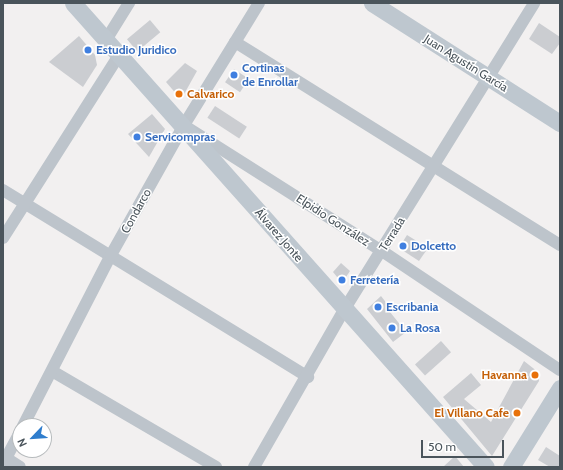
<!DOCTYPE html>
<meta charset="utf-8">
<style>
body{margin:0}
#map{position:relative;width:563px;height:470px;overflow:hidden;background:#f2f0f0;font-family:Cabin,sans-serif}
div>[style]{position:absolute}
.building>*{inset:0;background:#cbcdd1;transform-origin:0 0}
.street>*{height:12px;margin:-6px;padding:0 6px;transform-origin:6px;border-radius:6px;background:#bdc4cb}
.secondary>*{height:17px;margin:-8.5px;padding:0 8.5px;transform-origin:8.5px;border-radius:8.5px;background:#bec7cf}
.dots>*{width:11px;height:11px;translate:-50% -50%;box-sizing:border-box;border:2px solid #fff;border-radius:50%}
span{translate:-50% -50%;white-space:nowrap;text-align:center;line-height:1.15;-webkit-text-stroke:3px #fff;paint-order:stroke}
.shop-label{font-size:12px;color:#366cbe;font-weight:700}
.left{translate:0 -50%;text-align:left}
.street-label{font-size:12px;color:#4a545b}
.food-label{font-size:12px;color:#c56008;font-weight:700}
.right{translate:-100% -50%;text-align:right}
.frame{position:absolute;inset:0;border:4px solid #4a545b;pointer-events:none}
.north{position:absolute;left:12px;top:418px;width:40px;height:40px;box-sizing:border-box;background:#fff;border:1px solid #b7bbbd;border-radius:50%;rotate:245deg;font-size:11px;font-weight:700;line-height:16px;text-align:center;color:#4a545b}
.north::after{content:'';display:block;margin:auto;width:14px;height:18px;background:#2f7dcd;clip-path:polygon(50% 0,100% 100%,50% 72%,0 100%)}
.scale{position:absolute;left:421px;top:440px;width:83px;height:18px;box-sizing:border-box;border:2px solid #4a545b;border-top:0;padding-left:5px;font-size:12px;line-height:14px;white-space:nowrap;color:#4a545b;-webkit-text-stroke:3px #fff;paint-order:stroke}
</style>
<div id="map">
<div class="building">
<i style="left:150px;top:20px;width:16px;height:30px;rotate:50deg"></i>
<i style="clip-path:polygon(539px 23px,560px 37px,560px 43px,552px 54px,529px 39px)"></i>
<i style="clip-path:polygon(79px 36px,95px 55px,97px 65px,83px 87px,49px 62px)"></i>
<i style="clip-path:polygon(185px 63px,197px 71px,183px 96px,178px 96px,166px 82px)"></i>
<i style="left:234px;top:69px;width:18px;height:16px;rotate:34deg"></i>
<i style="left:215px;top:106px;width:38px;height:14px;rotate:33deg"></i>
<i style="clip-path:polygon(152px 114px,165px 129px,149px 157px,128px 134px)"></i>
<i style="clip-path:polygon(407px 235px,428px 248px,419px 261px,402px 250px,402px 243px)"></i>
<i style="clip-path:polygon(341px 263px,350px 271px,342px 283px,333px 272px)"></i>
<i style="clip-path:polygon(381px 296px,388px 305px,386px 307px,406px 332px,393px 342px,367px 309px)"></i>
<i style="left:441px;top:341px;width:15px;height:35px;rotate:48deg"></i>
<i style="clip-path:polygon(524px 361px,538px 372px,539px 381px,492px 456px,443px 397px,471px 373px,481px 385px,464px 399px,491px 422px)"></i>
<i style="clip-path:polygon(546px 447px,560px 456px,560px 467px,550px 467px,538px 460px)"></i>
<i style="clip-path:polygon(455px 456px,464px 467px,443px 467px)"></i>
</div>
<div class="street">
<i style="left:106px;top:40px;width:44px;rotate:-58.1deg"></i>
<i style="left:235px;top:42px;width:383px;rotate:32deg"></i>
<i style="left:188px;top:128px;width:230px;rotate:32.4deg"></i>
<i style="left:382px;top:251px;width:214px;rotate:33.8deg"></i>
<i style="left:3px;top:190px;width:358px;rotate:31.5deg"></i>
<i style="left:3px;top:238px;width:217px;rotate:-57.6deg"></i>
<i style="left:52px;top:371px;width:190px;rotate:30.3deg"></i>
<i style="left:23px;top:426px;width:192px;rotate:-62.8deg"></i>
<i style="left:111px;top:255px;width:149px;rotate:-60.7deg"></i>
<i style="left:184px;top:125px;width:143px;rotate:-58.4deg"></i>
<i style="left:3px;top:456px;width:20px;rotate:33deg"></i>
<i style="left:3px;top:464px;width:36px;rotate:-62deg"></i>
<i style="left:254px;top:467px;width:181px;rotate:-60.2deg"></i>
<i style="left:344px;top:310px;width:361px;rotate:-58.2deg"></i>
</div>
<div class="secondary">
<i style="left:73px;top:3px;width:621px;rotate:48.33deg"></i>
<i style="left:372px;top:3px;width:223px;rotate:32.6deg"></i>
<i style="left:511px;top:467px;width:93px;rotate:-58.2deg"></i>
</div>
<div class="dots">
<i style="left:88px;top:50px;background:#3f7fe0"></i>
<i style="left:234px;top:75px;background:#3f7fe0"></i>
<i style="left:179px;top:94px;background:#e8710a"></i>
<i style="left:137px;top:137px;background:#3f7fe0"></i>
<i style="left:403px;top:246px;background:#3f7fe0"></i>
<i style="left:342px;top:280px;background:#3f7fe0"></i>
<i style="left:378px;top:307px;background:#3f7fe0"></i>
<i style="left:392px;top:328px;background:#3f7fe0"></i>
<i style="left:535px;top:375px;background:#e8710a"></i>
<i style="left:517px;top:413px;background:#e8710a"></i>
</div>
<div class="shop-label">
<span class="left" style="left:96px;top:50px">Estudio Juridico</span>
<span class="left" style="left:242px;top:75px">Cortinas<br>de Enrollar</span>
<span class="left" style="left:145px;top:137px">Servicompras</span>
<span class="left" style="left:411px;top:246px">Dolcetto</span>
<span class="left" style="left:350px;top:280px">Ferretería</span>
<span class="left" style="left:386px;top:307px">Escribania</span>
<span class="left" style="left:400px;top:328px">La Rosa</span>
</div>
<div class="street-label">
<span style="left:466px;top:63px;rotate:32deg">Juan Agustín García</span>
<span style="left:136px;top:211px;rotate:-61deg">Condarco</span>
<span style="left:333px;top:220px;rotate:33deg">Elpidio González</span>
<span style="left:392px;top:234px;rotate:-58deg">Terrada</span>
<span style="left:279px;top:235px;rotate:49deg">Álvarez Jonte</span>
</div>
<div class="food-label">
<span class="left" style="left:187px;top:94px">Calvarico</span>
<span class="right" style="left:527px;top:375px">Havanna</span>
<span class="right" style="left:509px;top:413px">El Villano Cafe</span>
</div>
<div class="frame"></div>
<div class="north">N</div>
<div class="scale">50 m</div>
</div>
